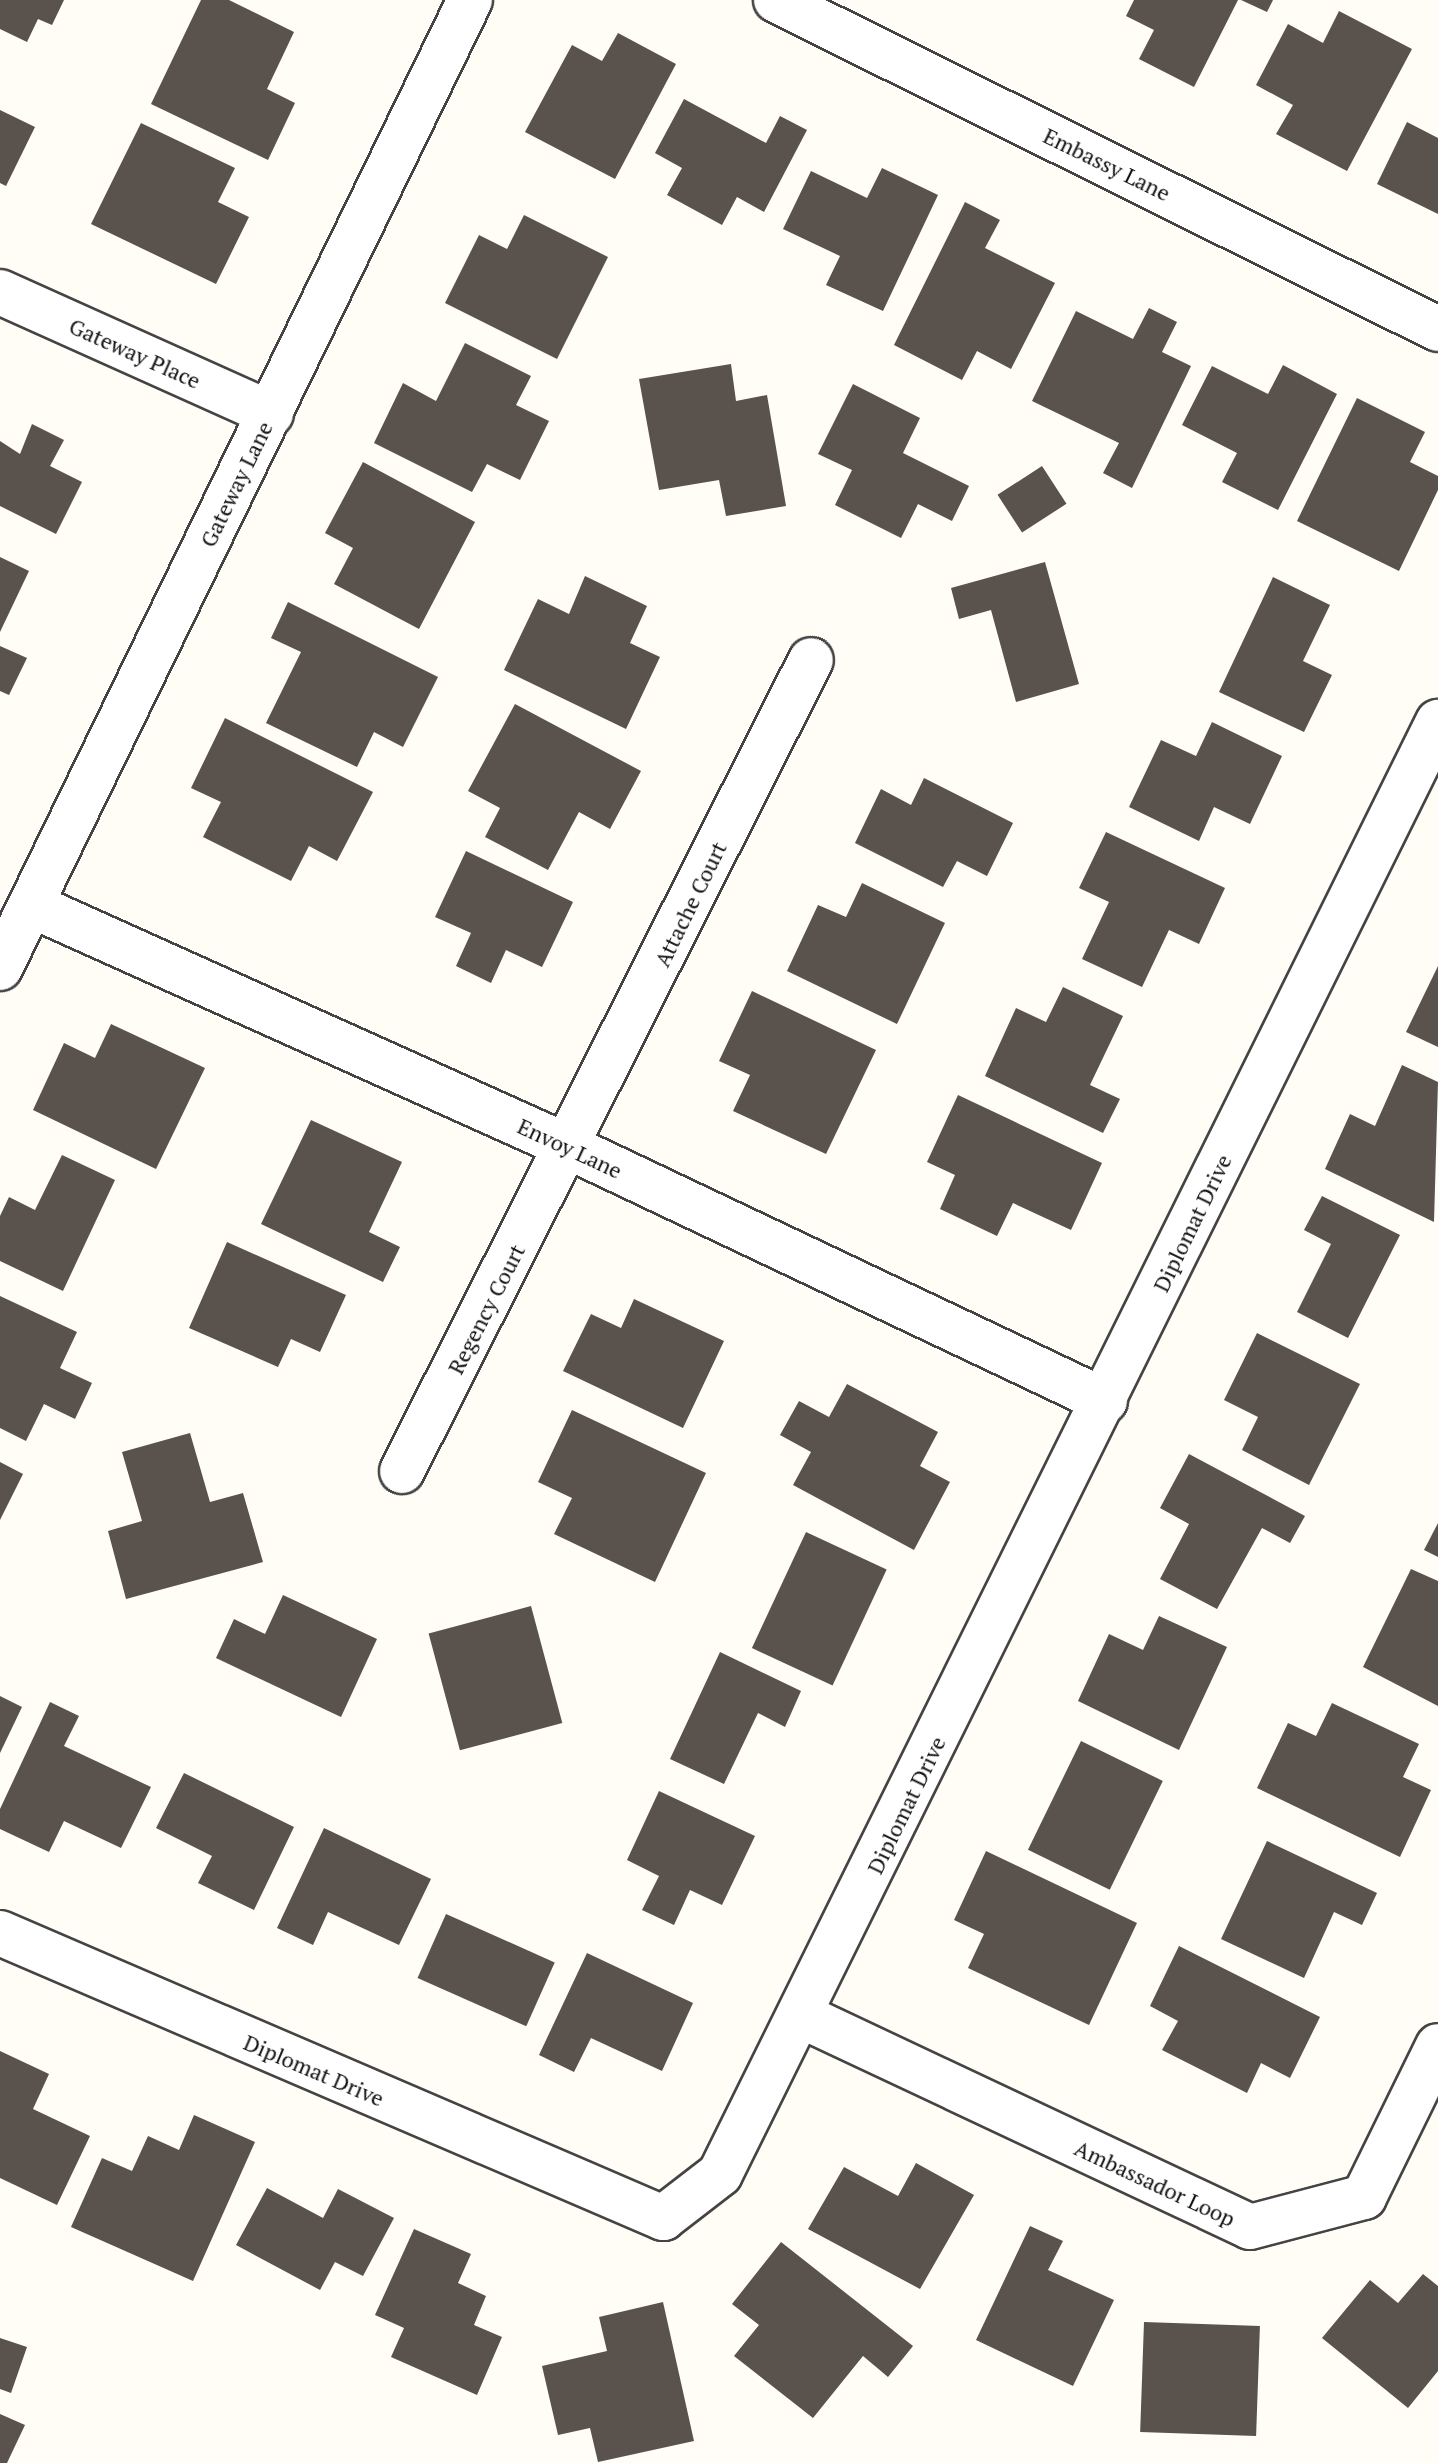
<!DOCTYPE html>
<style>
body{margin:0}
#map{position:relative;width:1438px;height:2463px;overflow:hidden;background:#fffdf5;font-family:"PT Serif",serif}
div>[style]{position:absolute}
.building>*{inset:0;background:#5a524d;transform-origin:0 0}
.roads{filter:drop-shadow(2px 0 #444) drop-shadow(-2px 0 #444) drop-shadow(0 2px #444) drop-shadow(0 -2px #444)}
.street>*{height:44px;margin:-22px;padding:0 22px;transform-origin:22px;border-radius:22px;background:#fff}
span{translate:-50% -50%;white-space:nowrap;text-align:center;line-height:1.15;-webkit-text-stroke:8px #fff;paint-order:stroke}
.street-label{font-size:22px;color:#111}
</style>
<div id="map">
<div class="building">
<i style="clip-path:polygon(0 0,64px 0,52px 25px,38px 19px,27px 42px,0 29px)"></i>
<i style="clip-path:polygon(201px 0,229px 0,294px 32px,267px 89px,295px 103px,268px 160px,151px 104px)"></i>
<i style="clip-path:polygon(1134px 0,1238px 0,1194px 87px,1139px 59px,1154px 30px,1126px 16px)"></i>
<i style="clip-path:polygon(1241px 0,1273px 0,1267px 12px)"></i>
<i style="clip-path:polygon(1339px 11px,1412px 49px,1347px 171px,1276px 134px,1293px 105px,1256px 85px,1288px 24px,1323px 43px)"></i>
<i style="clip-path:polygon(618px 33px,676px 64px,615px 179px,525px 132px,572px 45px,602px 61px)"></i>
<i style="clip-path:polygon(684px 99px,766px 143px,780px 116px,807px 130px,764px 212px,737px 197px,722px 225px,667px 195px,682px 168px,655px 153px)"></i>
<i style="clip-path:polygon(0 110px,35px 127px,6px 186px,0 183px)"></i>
<i style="clip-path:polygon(1407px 122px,1438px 138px,1438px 214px,1377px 184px)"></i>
<i style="clip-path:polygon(141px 123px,235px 168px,218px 202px,249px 217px,216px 284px,91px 224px)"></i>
<i style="clip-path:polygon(882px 168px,938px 195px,883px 311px,826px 285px,840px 256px,783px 229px,811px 171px,867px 198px)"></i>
<i style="clip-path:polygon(965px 202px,1000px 220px,985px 248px,1055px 283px,1011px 369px,977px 351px,962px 380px,894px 345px)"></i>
<i style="clip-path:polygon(524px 215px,608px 257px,557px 359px,445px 303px,479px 235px,507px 249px)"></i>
<i style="clip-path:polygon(1149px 308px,1177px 322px,1162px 352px,1191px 366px,1132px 488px,1103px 473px,1119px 443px,1032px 401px,1076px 311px,1133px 339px)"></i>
<i style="clip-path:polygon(465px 343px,531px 376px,516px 405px,549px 421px,520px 480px,487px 464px,472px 492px,374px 443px,403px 383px,436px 401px)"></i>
<i style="clip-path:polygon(731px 364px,736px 401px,767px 395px,786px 506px,726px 516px,719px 480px,659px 490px,639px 379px)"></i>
<i style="clip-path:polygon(1283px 365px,1337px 394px,1278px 510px,1222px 482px,1237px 453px,1182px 425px,1212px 366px,1268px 394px)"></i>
<i style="clip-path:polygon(853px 384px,920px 418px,903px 453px,969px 486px,952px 521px,918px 504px,901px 538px,835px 505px,852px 470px,818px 454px)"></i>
<i style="clip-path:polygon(1357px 398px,1425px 432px,1410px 462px,1438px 476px,1438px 490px,1399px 571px,1297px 521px)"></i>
<i style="clip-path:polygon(32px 424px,64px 440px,50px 466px,82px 482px,56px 534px,0 506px,0 441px,20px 454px)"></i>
<i style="clip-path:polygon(363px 462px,475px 522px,419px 629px,334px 584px,353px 548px,325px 533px)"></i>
<i style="left:1042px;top:466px;width:45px;height:53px;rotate:57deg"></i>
<i style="clip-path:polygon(0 557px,29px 571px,0 632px)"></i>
<i style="clip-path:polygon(1045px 562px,1079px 684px,1016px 702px,991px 610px,959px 619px,951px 588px)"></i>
<i style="clip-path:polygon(585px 576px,647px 606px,630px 643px,660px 657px,626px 729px,504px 670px,538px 599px,569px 614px)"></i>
<i style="clip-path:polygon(1273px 577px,1330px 605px,1303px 661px,1332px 675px,1304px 732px,1219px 692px)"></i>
<i style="clip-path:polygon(288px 602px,438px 677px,403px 747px,374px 732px,357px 767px,266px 723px,301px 652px,271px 638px)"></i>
<i style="clip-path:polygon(0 646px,27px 658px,9px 695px,0 691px)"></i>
<i style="clip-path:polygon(515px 704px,641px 771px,610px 829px,579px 812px,548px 870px,485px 837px,500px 808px,468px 791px)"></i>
<i style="clip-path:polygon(225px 718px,373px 792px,337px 861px,309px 846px,291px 881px,203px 837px,221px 802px,191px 788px)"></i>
<i style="clip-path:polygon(1212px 722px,1282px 756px,1250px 824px,1214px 807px,1199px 841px,1129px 807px,1161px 740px,1196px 756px)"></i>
<i style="clip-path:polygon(924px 778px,1013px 823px,987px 876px,957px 861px,943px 887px,855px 843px,881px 789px,911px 805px)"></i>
<i style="clip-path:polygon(1106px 832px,1225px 888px,1199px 944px,1169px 930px,1142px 987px,1082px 959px,1109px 902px,1079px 888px)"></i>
<i style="clip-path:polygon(466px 851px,573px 902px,542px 967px,506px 950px,491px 983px,456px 966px,471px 933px,435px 917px)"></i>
<i style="clip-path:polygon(862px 883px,945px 923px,897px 1024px,787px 971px,818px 905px,846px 917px)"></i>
<i style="clip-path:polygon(1438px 966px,1438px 1047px,1406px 1032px)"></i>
<i style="clip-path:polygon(1063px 987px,1123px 1016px,1090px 1085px,1120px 1099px,1103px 1133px,985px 1076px,1016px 1008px,1046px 1022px)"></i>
<i style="clip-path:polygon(752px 991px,876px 1050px,826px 1154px,733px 1111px,750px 1075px,719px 1061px)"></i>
<i style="clip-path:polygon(111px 1024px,205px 1068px,156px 1169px,33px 1110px,64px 1043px,95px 1058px)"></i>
<i style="clip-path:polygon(1402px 1065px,1438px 1082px,1434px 1222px,1325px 1169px,1350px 1114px,1375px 1126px)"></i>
<i style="clip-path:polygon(958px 1095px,1102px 1163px,1071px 1230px,1013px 1203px,997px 1236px,940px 1209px,955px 1175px,927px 1162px)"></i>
<i style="clip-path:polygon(311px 1120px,402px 1162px,369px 1232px,400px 1247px,383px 1282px,261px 1224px)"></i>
<i style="clip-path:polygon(62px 1155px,115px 1180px,63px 1291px,0 1261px,0 1216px,9px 1197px,35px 1210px)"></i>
<i style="clip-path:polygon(1322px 1196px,1400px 1235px,1348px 1338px,1297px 1312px,1331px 1244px,1304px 1230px)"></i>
<i style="clip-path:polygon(227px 1242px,346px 1295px,320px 1352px,291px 1339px,278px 1367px,189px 1328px)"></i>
<i style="clip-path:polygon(0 1296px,77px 1332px,60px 1368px,92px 1383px,75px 1419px,44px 1404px,26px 1441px,0 1428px)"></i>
<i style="clip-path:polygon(634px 1299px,724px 1341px,683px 1428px,563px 1371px,591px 1314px,621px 1328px)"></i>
<i style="clip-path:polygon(1257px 1333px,1360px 1384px,1309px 1485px,1242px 1450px,1258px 1417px,1224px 1400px)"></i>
<i style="clip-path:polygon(847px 1384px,938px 1432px,920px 1466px,950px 1482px,914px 1550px,793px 1485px,811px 1452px,780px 1435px,799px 1401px,829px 1417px)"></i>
<i style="clip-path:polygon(572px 1410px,706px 1473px,655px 1582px,554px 1534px,572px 1498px,538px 1482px)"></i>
<i style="clip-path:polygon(190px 1433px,210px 1502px,243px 1493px,263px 1562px,126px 1599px,108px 1531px,142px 1521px,122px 1452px)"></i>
<i style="clip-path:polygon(1189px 1454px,1305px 1516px,1290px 1543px,1262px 1528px,1217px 1609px,1160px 1579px,1189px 1524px,1160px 1508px)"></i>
<i style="clip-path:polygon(0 1462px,23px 1474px,0 1520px)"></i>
<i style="clip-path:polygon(1438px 1523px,1438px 1557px,1424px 1550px)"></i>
<i style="left:806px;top:1532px;width:89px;height:128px;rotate:25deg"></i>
<i style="clip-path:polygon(1411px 1569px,1438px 1581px,1438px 1706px,1363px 1667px)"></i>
<i style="clip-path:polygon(283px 1595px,377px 1639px,341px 1717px,216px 1658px,234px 1619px,265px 1634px)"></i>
<i style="left:531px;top:1606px;width:121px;height:106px;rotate:75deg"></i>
<i style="clip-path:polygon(1159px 1616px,1227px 1647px,1179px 1750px,1078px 1701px,1109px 1634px,1143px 1650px)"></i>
<i style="clip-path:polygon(720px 1652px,801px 1691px,785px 1727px,758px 1713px,724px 1784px,670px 1759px)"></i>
<i style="clip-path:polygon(0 1696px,22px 1707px,0 1753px)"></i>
<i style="clip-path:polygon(50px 1702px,79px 1716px,64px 1746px,151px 1787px,121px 1848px,64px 1821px,49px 1852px,0 1829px,0 1809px)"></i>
<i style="clip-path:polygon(1332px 1703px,1419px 1744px,1403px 1777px,1431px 1790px,1400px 1857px,1257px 1788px,1288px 1723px,1316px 1736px)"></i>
<i style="left:1081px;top:1741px;width:91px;height:121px;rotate:26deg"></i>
<i style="clip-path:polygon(184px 1773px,294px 1827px,254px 1910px,198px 1883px,212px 1856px,156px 1828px)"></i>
<i style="clip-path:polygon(659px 1791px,755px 1836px,722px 1905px,690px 1890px,674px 1925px,642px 1910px,659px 1876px,627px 1860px)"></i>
<i style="clip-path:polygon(324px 1828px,431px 1879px,399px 1945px,328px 1912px,313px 1945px,277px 1928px)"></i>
<i style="clip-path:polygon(1267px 1841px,1377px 1893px,1362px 1925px,1334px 1912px,1304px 1978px,1221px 1939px)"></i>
<i style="clip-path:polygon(986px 1851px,1137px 1923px,1089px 2025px,968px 1968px,984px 1934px,954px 1920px)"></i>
<i style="left:446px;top:1914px;width:119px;height:70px;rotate:24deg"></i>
<i style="clip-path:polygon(1179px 1946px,1320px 2017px,1290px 2078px,1261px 2063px,1247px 2093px,1162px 2050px,1178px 2021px,1150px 2006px)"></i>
<i style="clip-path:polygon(587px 1953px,693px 2003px,662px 2071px,591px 2038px,574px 2072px,539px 2055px)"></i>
<i style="clip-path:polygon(0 2051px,49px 2074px,33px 2109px,90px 2136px,57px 2205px,0 2178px)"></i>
<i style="clip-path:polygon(194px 2115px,255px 2142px,193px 2281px,71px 2227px,102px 2158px,132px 2171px,148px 2136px,179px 2150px)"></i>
<i style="clip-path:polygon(916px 2163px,974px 2195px,920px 2289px,808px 2229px,844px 2167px,898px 2196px)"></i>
<i style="clip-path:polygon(267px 2188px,323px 2218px,338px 2189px,394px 2218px,363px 2276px,335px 2262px,320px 2290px,236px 2245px)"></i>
<i style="clip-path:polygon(1030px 2226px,1063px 2241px,1048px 2270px,1114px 2300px,1073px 2386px,976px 2340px)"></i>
<i style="clip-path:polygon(414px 2229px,471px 2254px,458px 2283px,486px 2296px,474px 2325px,502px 2337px,477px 2395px,391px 2357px,404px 2328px,375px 2315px)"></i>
<i style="clip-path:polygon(781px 2242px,913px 2346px,888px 2377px,863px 2356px,813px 2418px,734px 2356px,759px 2325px,732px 2304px)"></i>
<i style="clip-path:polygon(1423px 2274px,1438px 2286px,1438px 2371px,1408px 2408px,1322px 2338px,1370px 2280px,1398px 2303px)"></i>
<i style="clip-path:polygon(663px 2302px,694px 2441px,598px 2462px,590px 2428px,558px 2435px,542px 2366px,607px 2351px,599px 2317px)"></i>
<i style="left:1144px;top:2322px;width:116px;height:110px;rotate:2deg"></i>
<i style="clip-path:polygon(0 2338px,27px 2347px,11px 2393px,0 2389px)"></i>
<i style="clip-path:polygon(0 2414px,25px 2425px,7px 2463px,0 2463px)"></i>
</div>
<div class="roads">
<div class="street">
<i style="left:776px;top:0;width:739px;rotate:26.43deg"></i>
<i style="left:0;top:292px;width:297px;rotate:24.2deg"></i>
<i style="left:31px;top:905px;width:590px;rotate:24.22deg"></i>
<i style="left:569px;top:1147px;width:593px;rotate:25.36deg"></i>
<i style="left:0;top:968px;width:1076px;rotate:-64.1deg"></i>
<i style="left:402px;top:1471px;width:908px;rotate:-63.24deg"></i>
<i style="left:0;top:1933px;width:722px;rotate:23.26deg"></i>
<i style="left:663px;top:2218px;width:72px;rotate:-37.7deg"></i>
<i style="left:720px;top:2174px;width:1620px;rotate:-63.69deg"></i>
<i style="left:802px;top:2016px;width:495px;rotate:25.2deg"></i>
<i style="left:1250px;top:2227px;width:118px;rotate:-14.7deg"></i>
<i style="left:1364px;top:2197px;width:168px;rotate:-63.9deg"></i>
</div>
</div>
<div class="street-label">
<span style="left:1107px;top:164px;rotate:26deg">Embassy Lane</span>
<span style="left:135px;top:353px;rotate:24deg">Gateway Place</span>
<span style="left:236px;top:484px;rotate:-64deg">Gateway Lane</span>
<span style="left:690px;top:904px;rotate:-64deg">Attache Court</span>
<span style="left:570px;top:1148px;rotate:25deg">Envoy Lane</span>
<span style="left:1192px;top:1223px;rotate:-64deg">Diplomat Drive</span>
<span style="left:486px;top:1309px;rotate:-63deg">Regency Court</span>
<span style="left:906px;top:1805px;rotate:-64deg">Diplomat Drive</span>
<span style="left:314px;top:2070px;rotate:23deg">Diplomat Drive</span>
<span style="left:1155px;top:2183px;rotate:25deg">Ambassador Loop</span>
</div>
</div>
